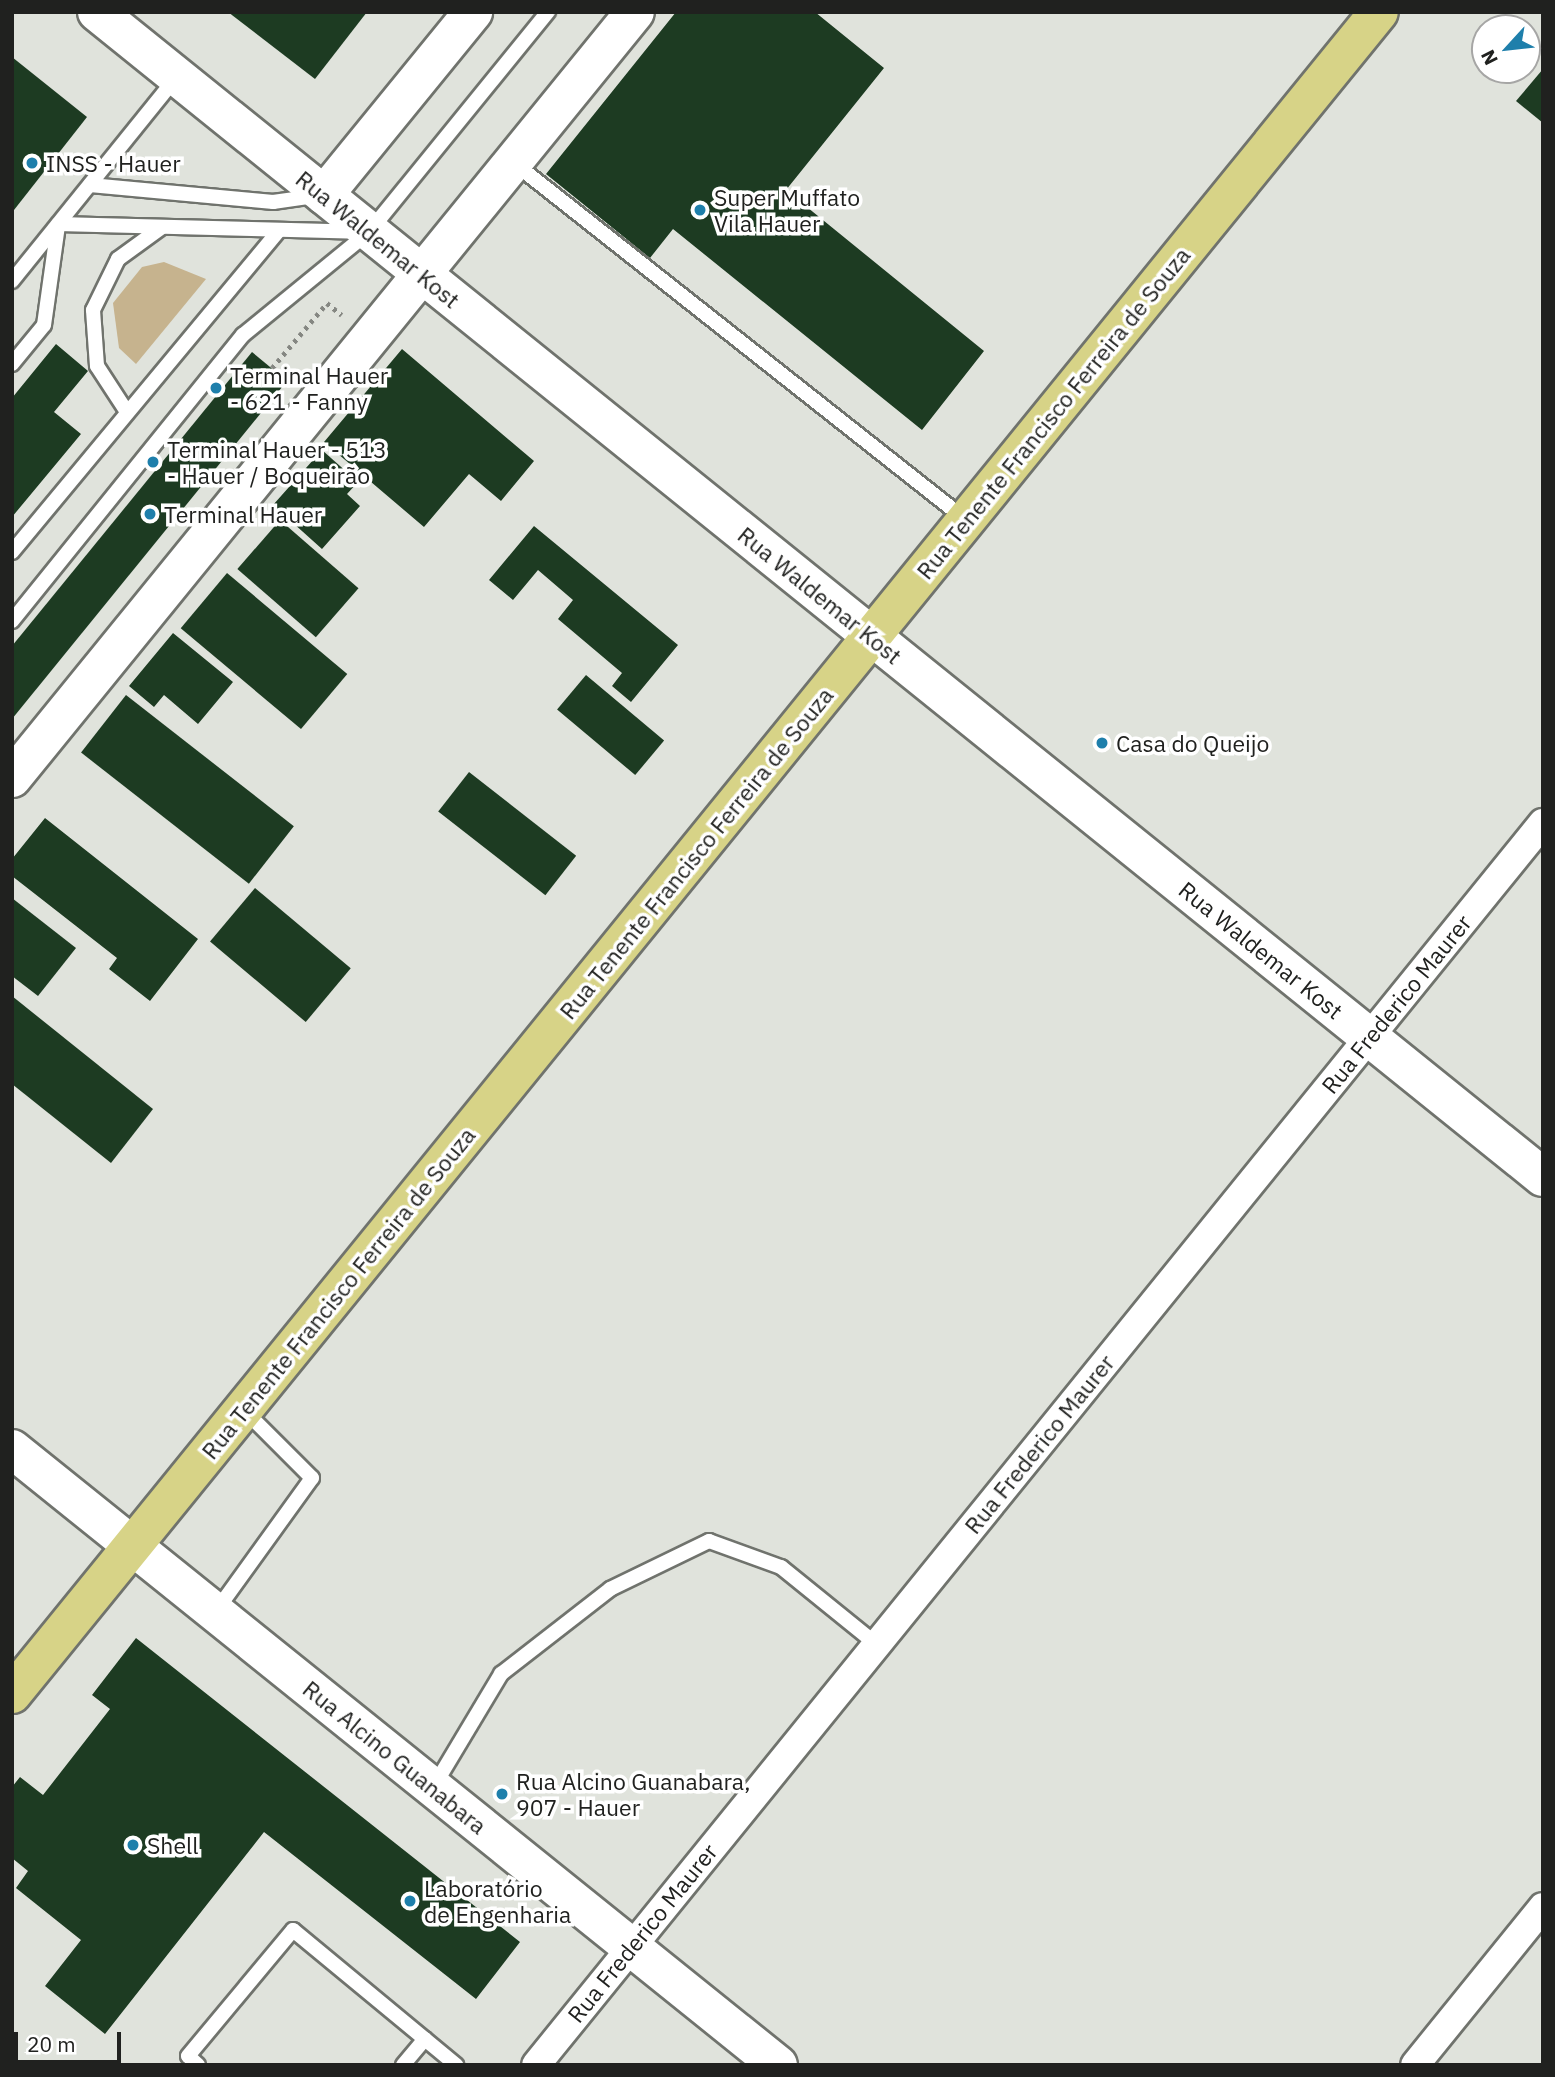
<!DOCTYPE html>
<meta charset="utf-8">
<style>
body{margin:0}
#map{position:relative;width:1555px;height:2077px;overflow:hidden;background:#e0e3dc;font-family:"IBM Plex Sans",sans-serif}
div>[style]{position:absolute}
.green>*{inset:0;background:#c6b38e}
.building>*{inset:0;background:#1d3b22;transform-origin:0 0}
.path>*{height:4.5px;margin-top:-2.25px;transform-origin:0;background:repeating-linear-gradient(90deg,#858782 0 3.5px,transparent 0 8.5px)}
.roads{filter:drop-shadow(2px 0 #70736d) drop-shadow(-2px 0 #70736d) drop-shadow(0 2px #70736d) drop-shadow(0 -2px #70736d)}
.lane>*{height:14px;margin:-7px;padding:0 7px;transform-origin:7px;border-radius:7px;background:#fff}
.street>*{height:28px;margin:-14px;padding:0 14px;transform-origin:14px;border-radius:14px;background:#fff}
.secondary>*{height:38px;margin:-19px;padding:0 19px;transform-origin:19px;border-radius:19px;background:#fff}
.primary>*{height:38px;margin:-19px;padding:0 19px;transform-origin:19px;border-radius:19px;background:#d7d387}
.dots>*{width:19px;height:19px;translate:-50% -50%;box-sizing:border-box;border:4px solid #fff;border-radius:50%}
span{translate:-50% -50%;white-space:nowrap;text-align:center;line-height:1.15;-webkit-text-stroke:7px #fff;paint-order:stroke}
.poi-label{font-size:23px;color:#20211f}
.left{translate:0 -50%;text-align:left}
.street-label{font-size:23px;color:#20211f}
.frame{position:absolute;inset:0;border:14px solid #20211f;pointer-events:none}
.north{position:absolute;left:1471px;top:14px;width:70px;height:70px;box-sizing:border-box;background:#fff;border:2px solid #a6a6a5;border-radius:50%;rotate:243deg;font-size:19px;font-weight:700;line-height:28px;text-align:center;color:#20211f}
.north::after{content:'';display:block;margin:auto;width:24px;height:32px;background:#1e7fab;clip-path:polygon(50% 0,100% 100%,50% 72%,0 100%)}
.scale{position:absolute;left:14px;top:2032px;width:107px;height:32px;box-sizing:border-box;border:4px solid #20211f;border-top:0;padding-left:9px;font-size:21px;line-height:24px;white-space:nowrap;color:#20211f;-webkit-text-stroke:5px #fff;paint-order:stroke}
</style>
<div id="map">
<div class="green">
<i style="clip-path:polygon(164px 262px,206px 279px,136px 364px,119px 348px,113px 303px,142px 267px)"></i>
</div>
<div class="building">
<i style="clip-path:polygon(228px 12px,367px 12px,315px 79px)"></i>
<i style="clip-path:polygon(676px 12px,815px 12px,884px 68px,786px 190px,984px 351px,922px 430px,673px 229px,650px 258px,546px 174px)"></i>
<i style="clip-path:polygon(12px 57px,87px 117px,14px 210px,12px 208px)"></i>
<i style="clip-path:polygon(1543px 69px,1543px 123px,1516px 101px)"></i>
<i style="clip-path:polygon(56px 344px,88px 371px,54px 412px,81px 434px,12px 517px,12px 398px)"></i>
<i style="clip-path:polygon(402px 349px,534px 461px,501px 501px,469px 474px,424px 527px,324px 442px)"></i>
<i style="clip-path:polygon(252px 352px,287px 381px,12px 719px,12px 646px)"></i>
<i style="clip-path:polygon(322px 450px,358px 482px,347px 494px,360px 506px,322px 549px,273px 505px)"></i>
<i style="left:280px;top:520px;width:104px;height:65px;rotate:41deg"></i>
<i style="clip-path:polygon(534px 526px,678px 645px,631px 702px,612px 686px,622px 673px,558px 619px,573px 600px,538px 570px,513px 600px,489px 580px)"></i>
<i style="left:227px;top:573px;width:157px;height:72px;rotate:40deg"></i>
<i style="clip-path:polygon(173px 633px,233px 682px,198px 724px,164px 695px,154px 707px,129px 686px)"></i>
<i style="left:586px;top:675px;width:102px;height:45px;rotate:40deg"></i>
<i style="left:126px;top:695px;width:213px;height:73px;rotate:38deg"></i>
<i style="left:469px;top:772px;width:136px;height:50px;rotate:38deg"></i>
<i style="clip-path:polygon(45px 818px,198px 939px,150px 1001px,109px 969px,117px 958px,12px 876px,12px 859px)"></i>
<i style="left:255px;top:888px;width:125px;height:70px;rotate:40deg"></i>
<i style="clip-path:polygon(12px 898px,76px 948px,38px 996px,12px 976px)"></i>
<i style="clip-path:polygon(12px 996px,153px 1109px,111px 1163px,12px 1084px)"></i>
<i style="clip-path:polygon(136px 1638px,520px 1942px,476px 1999px,264px 1832px,105px 2034px,45px 1986px,81px 1940px,16px 1888px,28px 1871px,12px 1858px,12px 1787px,20px 1777px,43px 1795px,110px 1709px,92px 1695px)"></i>
</div>
<div class="path">
<i style="left:272px;top:368px;width:85px;rotate:-49.8deg"></i>
<i style="left:327px;top:303px;width:19px;rotate:39deg"></i>
</div>
<div class="roads">
<div class="lane">
<i style="left:514px;top:163px;width:575px;rotate:38.29deg"></i>
<i style="left:90px;top:185px;width:184px;rotate:5.3deg"></i>
<i style="left:273px;top:202px;width:42px;rotate:-8.1deg"></i>
<i style="left:58px;top:224px;width:300px;rotate:1.5deg"></i>
<i style="left:12px;top:281px;width:261px;rotate:-51.1deg"></i>
<i style="left:12px;top:364px;width:50px;rotate:-50.6deg"></i>
<i style="left:44px;top:325px;width:101px;rotate:-82deg"></i>
<i style="left:127px;top:412px;width:55px;rotate:-123.1deg"></i>
<i style="left:97px;top:366px;width:56px;rotate:-94.1deg"></i>
<i style="left:93px;top:310px;width:57px;rotate:-63.9deg"></i>
<i style="left:118px;top:259px;width:54px;rotate:-36deg"></i>
<i style="left:12px;top:552px;width:418px;rotate:-50.3deg"></i>
<i style="left:12px;top:621px;width:368px;rotate:-51.1deg"></i>
<i style="left:243px;top:335px;width:163px;rotate:-39.3deg"></i>
<i style="left:369px;top:232px;width:284px;rotate:-50.9deg"></i>
<i style="left:216px;top:1611px;width:164px;rotate:-54.2deg"></i>
<i style="left:312px;top:1478px;width:96px;rotate:-135deg"></i>
<i style="left:434px;top:1786px;width:131px;rotate:-59.1deg"></i>
<i style="left:501px;top:1674px;width:138px;rotate:-37.9deg"></i>
<i style="left:610px;top:1589px;width:110px;rotate:-25.9deg"></i>
<i style="left:709px;top:1541px;width:77px;rotate:19.9deg"></i>
<i style="left:781px;top:1567px;width:122px;rotate:39deg"></i>
<i style="left:198px;top:2065px;width:13px;rotate:-138deg"></i>
<i style="left:188px;top:2056px;width:164px;rotate:-50.2deg"></i>
<i style="left:293px;top:1930px;width:212px;rotate:39.6deg"></i>
<i style="left:403px;top:2065px;width:34px;rotate:-50deg"></i>
</div>
<div class="street">
<i style="left:536px;top:2065px;width:1599px;rotate:-50.97deg"></i>
<i style="left:1415px;top:2065px;width:203px;rotate:-51deg"></i>
</div>
<div class="secondary">
<i style="left:97px;top:12px;width:1857px;rotate:38.86deg"></i>
<i style="left:324px;top:195px;width:236px;rotate:-50.8deg"></i>
<i style="left:12px;top:778px;width:987px;rotate:-50.88deg"></i>
<i style="left:12px;top:1449px;width:983px;rotate:38.81deg"></i>
</div>
<div class="primary">
<i style="left:12px;top:1694px;width:2167px;rotate:-50.9deg"></i>
</div>
</div>
<div class="dots">
<i style="left:32px;top:163px;background:#1e7fab"></i>
<i style="left:700px;top:210px;background:#1e7fab"></i>
<i style="left:216px;top:388px;background:#1e7fab"></i>
<i style="left:153px;top:462px;background:#1e7fab"></i>
<i style="left:150px;top:514px;background:#1e7fab"></i>
<i style="left:1102px;top:743px;background:#1e7fab"></i>
<i style="left:502px;top:1794px;background:#1e7fab"></i>
<i style="left:133px;top:1845px;background:#1e7fab"></i>
<i style="left:410px;top:1901px;background:#1e7fab"></i>
</div>
<div class="poi-label">
<span class="left" style="left:46px;top:163px">INSS - Hauer</span>
<span class="left" style="left:714px;top:210px">Super Muffato<br>Vila Hauer</span>
<span class="left" style="left:230px;top:388px">Terminal Hauer<br>- 621 - Fanny</span>
<span class="left" style="left:167px;top:462px">Terminal Hauer - 513<br>- Hauer / Boqueirão</span>
<span class="left" style="left:164px;top:514px">Terminal Hauer</span>
<span class="left" style="left:1116px;top:743px">Casa do Queijo</span>
<span class="left" style="left:516px;top:1794px">Rua Alcino Guanabara,<br>907 - Hauer</span>
<span class="left" style="left:147px;top:1845px">Shell</span>
<span class="left" style="left:424px;top:1901px">Laboratório<br>de Engenharia</span>
</div>
<div class="street-label">
<span style="left:378px;top:239px;rotate:39deg">Rua Waldemar Kost</span>
<span style="left:1053px;top:413px;rotate:-51deg">Rua Tenente Francisco Ferreira de Souza</span>
<span style="left:820px;top:595px;rotate:39deg">Rua Waldemar Kost</span>
<span style="left:696px;top:853px;rotate:-51deg">Rua Tenente Francisco Ferreira de Souza</span>
<span style="left:1261px;top:950px;rotate:39deg">Rua Waldemar Kost</span>
<span style="left:1396px;top:1004px;rotate:-51deg">Rua Frederico Maurer</span>
<span style="left:338px;top:1293px;rotate:-51deg">Rua Tenente Francisco Ferreira de Souza</span>
<span style="left:1039px;top:1444px;rotate:-51deg">Rua Frederico Maurer</span>
<span style="left:395px;top:1757px;rotate:39deg">Rua Alcino Guanabara</span>
<span style="left:642px;top:1933px;rotate:-51deg">Rua Frederico Maurer</span>
</div>
<div class="frame"></div>
<div class="north">N</div>
<div class="scale">20 m</div>
</div>
